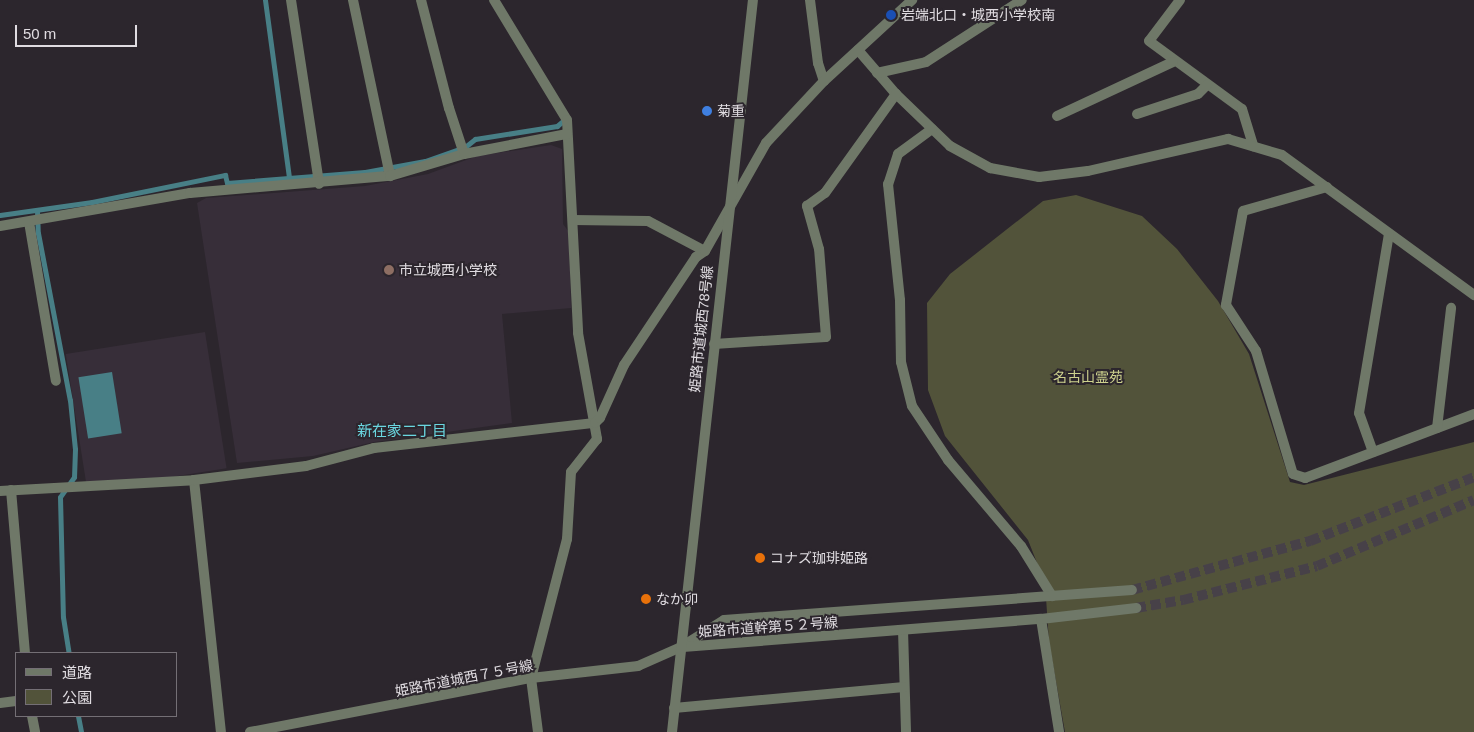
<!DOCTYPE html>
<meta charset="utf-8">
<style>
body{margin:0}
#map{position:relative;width:1474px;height:732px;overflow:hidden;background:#2c262d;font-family:Helvetica,"Noto Sans JP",sans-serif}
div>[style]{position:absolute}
.built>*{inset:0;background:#372e39;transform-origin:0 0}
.green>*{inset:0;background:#52533a}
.water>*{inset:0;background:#487f86;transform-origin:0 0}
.stream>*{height:5px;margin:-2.5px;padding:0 2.5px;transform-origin:2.5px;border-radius:2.5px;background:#487f86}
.tertiary-tunnel>*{height:10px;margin-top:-5px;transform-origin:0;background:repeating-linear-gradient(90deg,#474148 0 10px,transparent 0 15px)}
.minor>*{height:10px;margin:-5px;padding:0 5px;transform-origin:5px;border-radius:5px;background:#6f7868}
.tertiary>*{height:10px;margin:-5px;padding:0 5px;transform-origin:5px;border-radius:5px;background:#6f7868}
.dots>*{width:14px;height:14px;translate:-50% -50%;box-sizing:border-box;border:2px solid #2c262d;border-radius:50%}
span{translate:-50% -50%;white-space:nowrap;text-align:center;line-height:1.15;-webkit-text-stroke:4px #2c262d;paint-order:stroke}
.poi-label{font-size:14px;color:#e0dce1}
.left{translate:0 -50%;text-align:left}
.street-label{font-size:14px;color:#e0dce1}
.park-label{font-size:14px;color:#ced28e}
.neighbourhood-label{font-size:15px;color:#6ad6e0}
.legend{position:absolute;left:15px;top:652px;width:162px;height:65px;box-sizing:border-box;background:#2c262d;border:1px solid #746f75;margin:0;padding:6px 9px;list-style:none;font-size:15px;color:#e0dce1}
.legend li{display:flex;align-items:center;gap:10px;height:25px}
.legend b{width:25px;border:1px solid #746f75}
.scale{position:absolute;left:15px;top:25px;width:122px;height:22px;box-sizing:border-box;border:2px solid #e0dce1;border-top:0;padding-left:6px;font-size:15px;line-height:18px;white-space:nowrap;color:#e0dce1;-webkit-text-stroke:4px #2c262d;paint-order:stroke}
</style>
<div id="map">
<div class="built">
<i style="clip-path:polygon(551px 145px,562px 149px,563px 224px,569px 232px,571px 308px,502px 314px,512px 423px,374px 442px,313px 456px,237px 463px,197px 203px,206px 198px,365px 186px,428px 174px,477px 156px)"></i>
<i style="left:205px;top:332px;width:138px;height:141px;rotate:81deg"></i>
</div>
<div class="green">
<i style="clip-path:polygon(1076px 195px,1142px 216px,1177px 249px,1218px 301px,1249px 354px,1290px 482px,1304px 485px,1474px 442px,1474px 732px,1065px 732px,1049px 642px,1045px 583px,1028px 540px,945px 436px,928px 390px,927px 303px,950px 274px,1043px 201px)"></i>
</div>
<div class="water">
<i style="left:112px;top:372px;width:62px;height:34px;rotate:81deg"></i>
</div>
<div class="stream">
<i style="left:265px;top:0;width:179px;rotate:82.3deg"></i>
<i style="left:37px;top:210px;width:23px;rotate:88deg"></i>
<i style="left:38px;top:233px;width:170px;rotate:79.2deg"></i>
<i style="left:70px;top:400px;width:49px;rotate:84.2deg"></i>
<i style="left:75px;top:449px;width:28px;rotate:92deg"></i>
<i style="left:74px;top:477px;width:24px;rotate:125deg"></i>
<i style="left:60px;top:497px;width:120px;rotate:88.6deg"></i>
<i style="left:63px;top:617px;width:36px;rotate:81deg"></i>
<i style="left:0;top:215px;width:93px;rotate:-8deg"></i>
<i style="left:92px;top:202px;width:136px;rotate:-11.5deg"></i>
<i style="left:225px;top:175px;width:8px;rotate:76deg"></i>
<i style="left:227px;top:183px;width:138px;rotate:-4.6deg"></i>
<i style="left:365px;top:172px;width:61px;rotate:-10.4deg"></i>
<i style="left:425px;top:161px;width:42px;rotate:-19.3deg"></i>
<i style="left:465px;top:147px;width:13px;rotate:-39deg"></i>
<i style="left:475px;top:139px;width:83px;rotate:-9deg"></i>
<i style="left:557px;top:126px;width:9px;rotate:-41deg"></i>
<i style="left:78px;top:716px;width:16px;rotate:79deg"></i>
</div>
<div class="tertiary-tunnel">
<i style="left:1132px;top:590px;width:185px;rotate:-15.4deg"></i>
<i style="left:1310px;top:541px;width:176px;rotate:-21.3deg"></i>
<i style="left:1136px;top:608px;width:48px;rotate:-9.7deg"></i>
<i style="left:1183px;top:600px;width:138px;rotate:-14.2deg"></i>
<i style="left:1317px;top:566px;width:170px;rotate:-22.8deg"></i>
</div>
<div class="minor">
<i style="left:291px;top:0;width:186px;rotate:81.3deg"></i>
<i style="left:353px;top:0;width:180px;rotate:78.1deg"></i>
<i style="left:421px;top:0;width:112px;rotate:75.5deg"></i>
<i style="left:449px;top:108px;width:48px;rotate:71.9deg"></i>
<i style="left:494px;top:0;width:140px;rotate:58.7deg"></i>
<i style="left:567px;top:120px;width:213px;rotate:87deg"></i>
<i style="left:578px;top:333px;width:108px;rotate:79.8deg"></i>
<i style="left:597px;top:439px;width:42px;rotate:128.2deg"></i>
<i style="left:571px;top:472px;width:67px;rotate:93.4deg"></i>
<i style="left:567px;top:539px;width:144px;rotate:104.5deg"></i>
<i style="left:531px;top:678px;width:54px;rotate:82.6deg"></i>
<i style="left:810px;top:0;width:64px;rotate:82.8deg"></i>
<i style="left:818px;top:63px;width:19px;rotate:72deg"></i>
<i style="left:1180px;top:0;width:51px;rotate:127.1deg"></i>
<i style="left:1149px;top:41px;width:115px;rotate:36.2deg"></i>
<i style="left:1242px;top:109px;width:39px;rotate:73deg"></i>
<i style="left:858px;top:50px;width:58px;rotate:49.2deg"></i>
<i style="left:896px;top:94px;width:75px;rotate:43.9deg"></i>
<i style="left:950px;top:146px;width:46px;rotate:28.8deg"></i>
<i style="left:990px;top:168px;width:50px;rotate:10.4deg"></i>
<i style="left:1039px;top:177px;width:49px;rotate:-7deg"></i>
<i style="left:1088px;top:171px;width:144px;rotate:-12.9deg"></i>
<i style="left:1228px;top:139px;width:56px;rotate:16.5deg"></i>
<i style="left:1282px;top:155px;width:238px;rotate:36.1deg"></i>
<i style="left:877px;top:73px;width:50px;rotate:-12.7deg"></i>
<i style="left:926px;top:62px;width:114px;rotate:-32.9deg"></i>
<i style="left:1137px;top:114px;width:64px;rotate:-18.2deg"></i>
<i style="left:1198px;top:94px;width:13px;rotate:-45deg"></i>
<i style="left:1057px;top:116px;width:128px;rotate:-25deg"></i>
<i style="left:932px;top:129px;width:42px;rotate:143.7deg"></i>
<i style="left:898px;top:154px;width:32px;rotate:108deg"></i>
<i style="left:888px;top:184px;width:117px;rotate:84.1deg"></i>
<i style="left:900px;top:300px;width:62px;rotate:89.1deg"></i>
<i style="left:901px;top:362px;width:45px;rotate:76deg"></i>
<i style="left:912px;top:406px;width:65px;rotate:56.3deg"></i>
<i style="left:948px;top:460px;width:113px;rotate:49.7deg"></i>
<i style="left:1021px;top:546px;width:59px;rotate:58.2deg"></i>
<i style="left:1327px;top:187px;width:87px;rotate:164.1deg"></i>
<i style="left:1243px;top:211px;width:96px;rotate:100.3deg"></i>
<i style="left:1226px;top:305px;width:55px;rotate:56.9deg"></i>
<i style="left:1256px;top:351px;width:128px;rotate:73.3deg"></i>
<i style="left:1293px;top:474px;width:13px;rotate:18deg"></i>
<i style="left:1305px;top:478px;width:181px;rotate:-20.7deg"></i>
<i style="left:573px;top:220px;width:75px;rotate:0.8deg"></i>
<i style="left:648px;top:221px;width:64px;rotate:27.8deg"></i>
<i style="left:29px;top:222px;width:161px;rotate:80.4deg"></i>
<i style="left:0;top:226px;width:193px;rotate:-9.9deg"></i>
<i style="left:190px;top:193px;width:201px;rotate:-4.9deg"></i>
<i style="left:390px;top:176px;width:77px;rotate:-16.6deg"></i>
<i style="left:464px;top:154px;width:105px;rotate:-11deg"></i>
<i style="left:714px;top:344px;width:112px;rotate:-3.6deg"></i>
<i style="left:826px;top:337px;width:88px;rotate:-94.5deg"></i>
<i style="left:819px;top:249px;width:45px;rotate:-105.6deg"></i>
<i style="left:807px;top:206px;width:22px;rotate:-36deg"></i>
<i style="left:825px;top:193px;width:122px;rotate:-54.4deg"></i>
<i style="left:1437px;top:428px;width:121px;rotate:-83.3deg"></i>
<i style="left:1373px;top:452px;width:41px;rotate:-109.7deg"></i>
<i style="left:1359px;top:413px;width:182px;rotate:-80.5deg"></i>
<i style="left:194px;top:480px;width:253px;rotate:83.9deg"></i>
<i style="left:11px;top:490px;width:164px;rotate:85.1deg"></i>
<i style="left:0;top:491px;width:194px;rotate:-3.2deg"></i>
<i style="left:194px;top:480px;width:113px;rotate:-7.1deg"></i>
<i style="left:306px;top:466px;width:70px;rotate:-14.8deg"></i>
<i style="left:374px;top:448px;width:222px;rotate:-6.5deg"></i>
<i style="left:595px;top:423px;width:7px;rotate:-45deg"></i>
<i style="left:600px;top:418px;width:58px;rotate:-65.6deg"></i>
<i style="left:624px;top:365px;width:130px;rotate:-56.3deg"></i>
<i style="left:696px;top:257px;width:11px;rotate:-34deg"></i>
<i style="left:705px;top:251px;width:124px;rotate:-60.5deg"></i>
<i style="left:766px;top:143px;width:85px;rotate:-46.9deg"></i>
<i style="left:824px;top:81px;width:120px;rotate:-42.6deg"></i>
<i style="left:1041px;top:619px;width:114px;rotate:80.9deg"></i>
<i style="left:903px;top:630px;width:102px;rotate:88.3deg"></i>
<i style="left:0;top:703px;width:16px;rotate:-7deg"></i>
<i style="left:674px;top:708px;width:231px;rotate:-5.2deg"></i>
<i style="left:32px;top:716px;width:16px;rotate:79deg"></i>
<i style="left:250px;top:732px;width:286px;rotate:-10.9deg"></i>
<i style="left:531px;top:678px;width:108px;rotate:-6.4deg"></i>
<i style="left:638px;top:666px;width:47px;rotate:-23.8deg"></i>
</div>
<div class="tertiary">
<i style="left:681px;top:647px;width:51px;rotate:-32.1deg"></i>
<i style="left:724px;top:620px;width:409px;rotate:-4.2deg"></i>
<i style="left:683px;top:647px;width:359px;rotate:-4.5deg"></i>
<i style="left:1041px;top:619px;width:96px;rotate:-6.6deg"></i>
<i style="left:672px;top:732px;width:736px;rotate:-83.69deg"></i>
</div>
<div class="dots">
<i style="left:891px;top:15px;background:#1a4fb4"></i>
<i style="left:707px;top:111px;background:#3f7fe0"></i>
<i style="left:389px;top:270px;background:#8d6e63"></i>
<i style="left:760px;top:558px;background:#e8710a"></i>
<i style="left:646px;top:599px;background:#e8710a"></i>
</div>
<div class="poi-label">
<span class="left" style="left:901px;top:15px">岩端北口・城西小学校南</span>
<span class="left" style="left:717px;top:111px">菊重</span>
<span class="left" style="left:399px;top:270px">市立城西小学校</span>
<span class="left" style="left:770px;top:558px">コナズ珈琲姫路</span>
<span class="left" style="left:656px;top:599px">なか卯</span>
</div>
<div class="street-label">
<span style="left:701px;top:329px;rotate:-84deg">姫路市道城西78号線</span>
<span style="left:768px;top:627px;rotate:-4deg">姫路市道幹第５２号線</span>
<span style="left:464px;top:678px;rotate:-11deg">姫路市道城西７５号線</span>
</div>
<div class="park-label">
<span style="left:1088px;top:377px">名古山霊苑</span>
</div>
<div class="neighbourhood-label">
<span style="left:402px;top:431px">新在家二丁目</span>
</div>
<ul class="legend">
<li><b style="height:6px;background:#6f7868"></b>道路</li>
<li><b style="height:14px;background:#52533a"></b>公園</li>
</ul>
<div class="scale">50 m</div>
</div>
